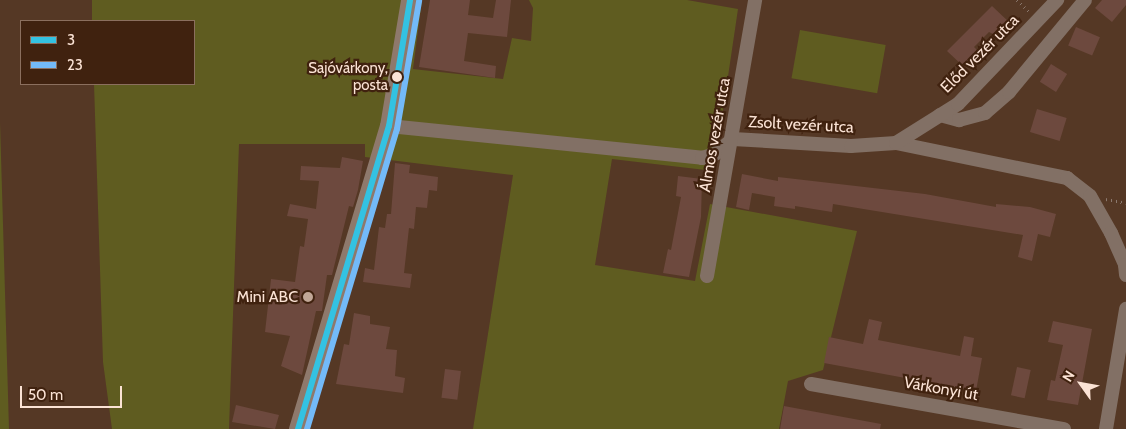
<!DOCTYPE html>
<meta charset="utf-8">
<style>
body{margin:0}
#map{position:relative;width:1126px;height:429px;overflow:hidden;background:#553825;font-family:Cabin,sans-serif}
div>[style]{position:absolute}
.green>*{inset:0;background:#5f5c20;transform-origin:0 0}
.building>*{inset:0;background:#6d493e;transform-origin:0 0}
.path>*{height:2.5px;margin-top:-1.25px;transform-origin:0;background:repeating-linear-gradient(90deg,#8b796e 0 1px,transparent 0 5px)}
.street>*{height:14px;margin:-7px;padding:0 7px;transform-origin:7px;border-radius:7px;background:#827065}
.secondary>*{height:19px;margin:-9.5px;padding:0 9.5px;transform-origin:9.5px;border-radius:9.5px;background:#8e796c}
.bus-1>*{height:6px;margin:-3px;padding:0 3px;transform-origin:3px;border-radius:3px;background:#33c2e2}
.bus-2>*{height:6px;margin:-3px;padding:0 3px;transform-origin:3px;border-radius:3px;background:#73baf8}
.dots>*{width:14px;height:14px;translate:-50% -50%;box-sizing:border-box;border:2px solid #40220f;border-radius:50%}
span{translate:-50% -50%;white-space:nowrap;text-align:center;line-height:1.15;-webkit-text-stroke:4.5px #40220f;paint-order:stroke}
.bus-label{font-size:15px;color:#fbe3d5}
.right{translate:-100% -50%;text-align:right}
.street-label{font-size:16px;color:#fbe3d5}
.poi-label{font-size:16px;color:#fbe3d5}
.legend{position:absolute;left:20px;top:20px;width:175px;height:65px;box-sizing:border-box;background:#40220f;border:1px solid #8b6f5e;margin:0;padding:6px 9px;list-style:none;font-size:15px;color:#fbe3d5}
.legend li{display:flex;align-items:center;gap:10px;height:25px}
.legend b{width:25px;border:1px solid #8b6f5e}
.north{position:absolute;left:1056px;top:359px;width:50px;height:50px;-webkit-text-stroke:4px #40220f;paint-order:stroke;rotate:302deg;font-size:14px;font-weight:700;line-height:20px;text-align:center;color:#fbe3d5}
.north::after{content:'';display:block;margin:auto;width:18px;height:22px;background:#fbe3d5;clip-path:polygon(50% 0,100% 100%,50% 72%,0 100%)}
.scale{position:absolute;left:20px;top:386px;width:102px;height:22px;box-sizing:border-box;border:2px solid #fbe3d5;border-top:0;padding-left:6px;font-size:15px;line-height:18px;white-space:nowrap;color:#fbe3d5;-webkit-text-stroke:4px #40220f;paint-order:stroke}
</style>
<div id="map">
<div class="green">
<i style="clip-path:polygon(92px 0,422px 0,413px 69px,503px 79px,512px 38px,531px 41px,533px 8px,529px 0,687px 0,738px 9px,714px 171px,612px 159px,595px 265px,695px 281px,710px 204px,857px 231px,823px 370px,788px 381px,779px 429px,473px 429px,513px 175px,365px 157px,365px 144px,239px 144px,229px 429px,112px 429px,103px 362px,94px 84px,194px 84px,194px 21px,92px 21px)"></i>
<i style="left:800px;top:30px;width:87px;height:49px;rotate:10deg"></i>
<i style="clip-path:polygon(0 122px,9px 429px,0 429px)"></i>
</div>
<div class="building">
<i style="clip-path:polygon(430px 0,470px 0,468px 15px,493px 18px,496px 0,511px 0,507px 37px,468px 33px,464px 61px,496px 66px,495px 78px,419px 67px)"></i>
<i style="clip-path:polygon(1102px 0,1126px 0,1126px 5px,1112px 22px,1095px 8px)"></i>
<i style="clip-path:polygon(992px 6px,1010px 23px,997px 36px,989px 32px,974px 47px,978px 51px,964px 67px,947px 51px)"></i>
<i style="left:1076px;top:27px;width:26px;height:20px;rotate:23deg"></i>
<i style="left:1051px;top:64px;width:19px;height:21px;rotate:32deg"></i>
<i style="left:1037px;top:109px;width:31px;height:24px;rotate:17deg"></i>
<i style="clip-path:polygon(342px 157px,363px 161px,358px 190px,353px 207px,349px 206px,332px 275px,327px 275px,322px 311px,316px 311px,302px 375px,281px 366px,290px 336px,265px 332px,271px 279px,295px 282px,300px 246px,304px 247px,308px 219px,287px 216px,290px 204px,316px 209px,319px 181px,300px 180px,301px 166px,340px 168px)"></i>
<i style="clip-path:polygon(395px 163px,410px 165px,409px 173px,438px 177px,437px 191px,429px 190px,427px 208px,416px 207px,414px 229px,409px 228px,404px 273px,412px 274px,410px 288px,363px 282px,365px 268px,374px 270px,379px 227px,385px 228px,387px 214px,391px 214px)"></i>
<i style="clip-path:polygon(742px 174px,778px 181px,778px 177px,925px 194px,996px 207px,996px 204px,1030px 207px,1056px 214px,1050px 237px,1038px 234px,1032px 261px,1018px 257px,1023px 235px,833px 204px,832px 212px,795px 206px,795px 209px,774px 206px,775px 197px,752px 193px,749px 210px,736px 207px)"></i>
<i style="clip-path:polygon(678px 176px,702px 179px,701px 217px,689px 277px,663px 273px,668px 249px,671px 250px,681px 197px,676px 196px)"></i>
<i style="clip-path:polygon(354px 313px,370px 316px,370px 324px,390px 327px,386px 349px,397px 350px,395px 376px,405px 378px,403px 393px,336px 384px,344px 344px,349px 345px)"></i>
<i style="clip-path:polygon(869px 319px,882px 322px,878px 340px,960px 356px,964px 336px,974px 338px,971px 356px,982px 358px,976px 391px,824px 363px,829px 337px,863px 344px)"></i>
<i style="clip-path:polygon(1053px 321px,1092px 329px,1078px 405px,1047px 400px,1051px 380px,1055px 381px,1063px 345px,1048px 342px)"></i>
<i style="left:1017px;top:367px;width:14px;height:29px;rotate:12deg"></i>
<i style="left:445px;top:369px;width:16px;height:29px;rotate:7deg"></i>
<i style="clip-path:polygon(236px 405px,279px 415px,275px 429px,232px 422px)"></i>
<i style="clip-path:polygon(784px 406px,881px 424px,880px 429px,780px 429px)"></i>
</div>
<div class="path">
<i style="left:1017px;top:0;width:16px;rotate:43deg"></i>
<i style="left:1106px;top:199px;width:20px;rotate:11deg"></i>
</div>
<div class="street">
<i style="left:940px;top:115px;width:20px;rotate:15deg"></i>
<i style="left:959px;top:120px;width:27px;rotate:-15deg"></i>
<i style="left:985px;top:113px;width:32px;rotate:-41deg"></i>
<i style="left:1009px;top:92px;width:119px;rotate:-50.4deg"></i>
<i style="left:389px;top:126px;width:315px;rotate:5.8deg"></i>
<i style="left:702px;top:158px;width:14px;rotate:-17deg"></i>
<i style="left:715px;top:154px;width:23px;rotate:-40deg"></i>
<i style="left:733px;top:139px;width:118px;rotate:3.4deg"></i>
<i style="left:851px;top:146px;width:45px;rotate:-3.8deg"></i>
<i style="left:896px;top:143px;width:175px;rotate:11.6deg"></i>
<i style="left:1067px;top:178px;width:29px;rotate:38deg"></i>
<i style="left:1090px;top:196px;width:43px;rotate:60.4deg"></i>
<i style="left:1111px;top:233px;width:35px;rotate:66deg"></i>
<i style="left:1125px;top:265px;width:10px;rotate:84deg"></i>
<i style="left:896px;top:143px;width:73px;rotate:-32.2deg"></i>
<i style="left:958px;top:104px;width:144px;rotate:-46.4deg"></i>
<i style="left:707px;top:276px;width:280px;rotate:-80.1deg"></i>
<i style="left:811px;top:384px;width:257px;rotate:10.1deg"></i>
<i style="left:1106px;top:429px;width:122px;rotate:-80.5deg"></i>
</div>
<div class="secondary">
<i style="left:298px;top:429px;width:316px;rotate:-73.3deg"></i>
<i style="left:389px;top:126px;width:128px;rotate:-80.5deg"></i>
</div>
<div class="bus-1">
<i style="left:298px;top:429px;width:316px;rotate:-73.3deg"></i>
<i style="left:389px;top:126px;width:128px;rotate:-80.5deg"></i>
</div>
<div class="bus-2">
<i style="left:307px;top:429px;width:313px;rotate:-73.3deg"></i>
<i style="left:397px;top:129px;width:130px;rotate:-80.2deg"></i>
</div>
<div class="dots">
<i style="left:397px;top:77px;background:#fbe3d5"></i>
<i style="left:308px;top:297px;background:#c1a797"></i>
</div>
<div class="bus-label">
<span class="right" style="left:388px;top:77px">Sajóvárkony,<br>posta</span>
</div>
<div class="street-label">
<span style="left:980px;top:54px;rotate:-45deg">Előd vezér utca</span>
<span style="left:801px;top:125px;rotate:3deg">Zsolt vezér utca</span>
<span style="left:715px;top:135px;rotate:-80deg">Álmos vezér utca</span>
<span style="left:941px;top:389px;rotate:10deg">Várkonyi út</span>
</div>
<div class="poi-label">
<span class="right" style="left:298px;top:297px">Mini ABC</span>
</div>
<ul class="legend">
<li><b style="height:6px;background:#33c2e2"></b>3</li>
<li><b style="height:6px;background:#73baf8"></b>23</li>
</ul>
<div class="north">N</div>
<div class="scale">50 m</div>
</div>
